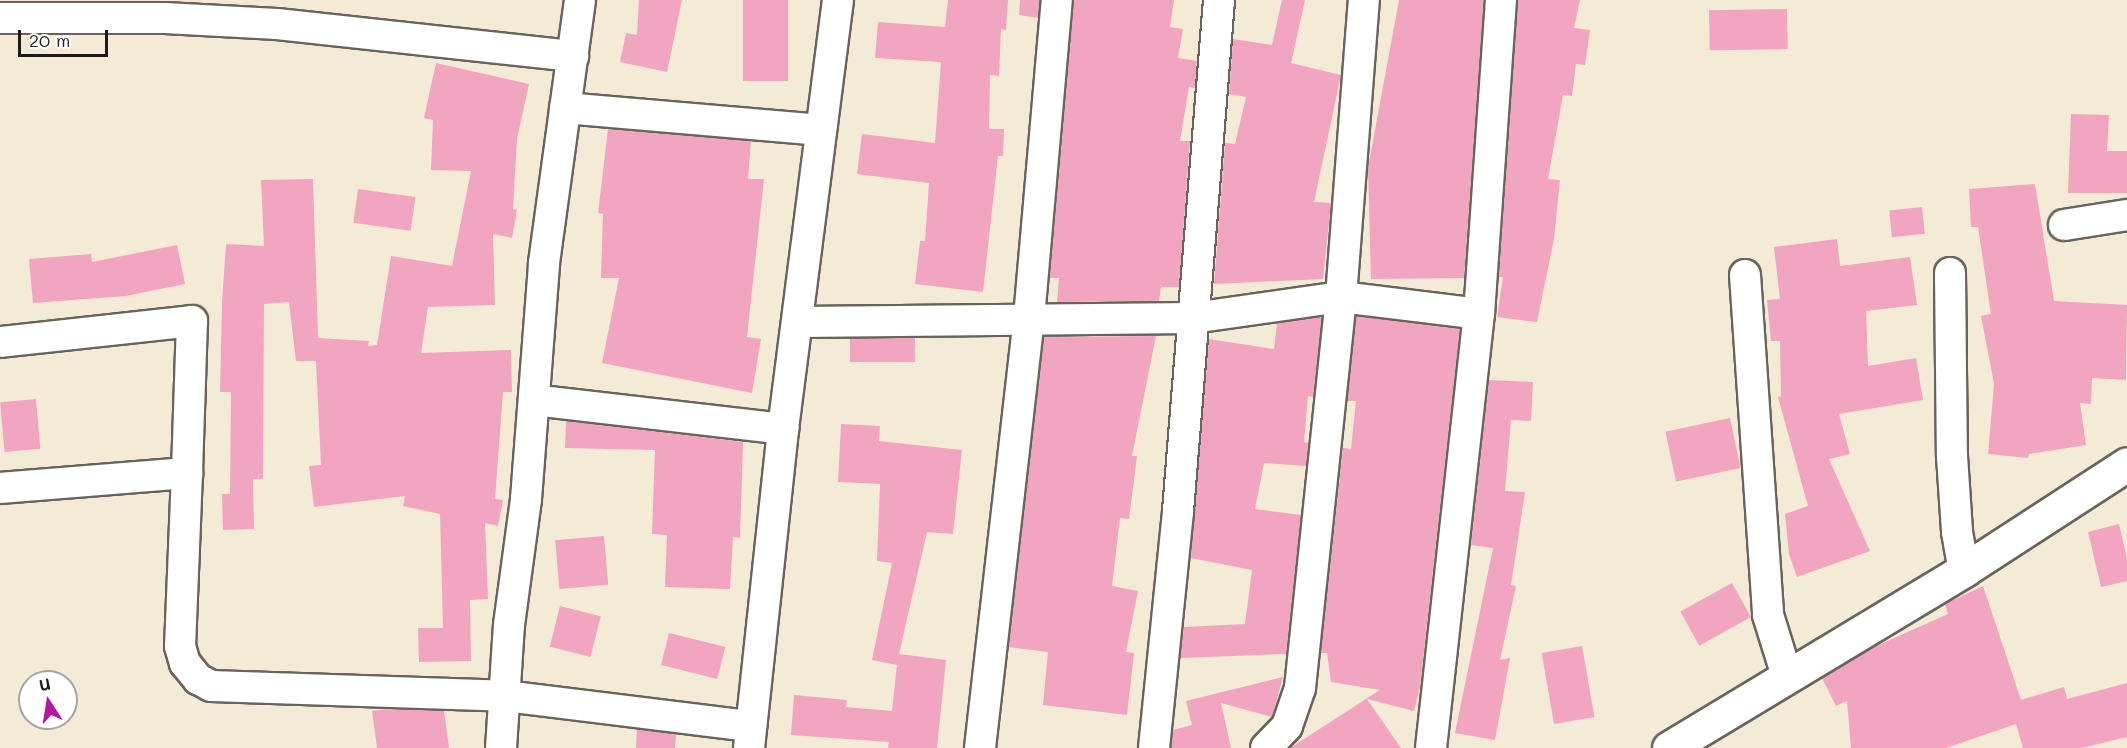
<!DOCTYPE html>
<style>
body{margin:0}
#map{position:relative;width:2127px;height:748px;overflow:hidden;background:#f4ebd6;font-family:Mali,sans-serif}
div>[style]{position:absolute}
.building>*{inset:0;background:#f2a5c0;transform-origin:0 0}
.roads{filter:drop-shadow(2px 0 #68645d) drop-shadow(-2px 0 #68645d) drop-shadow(0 2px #68645d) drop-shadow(0 -2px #68645d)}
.street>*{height:30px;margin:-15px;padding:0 15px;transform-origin:15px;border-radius:15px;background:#fff}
.secondary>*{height:33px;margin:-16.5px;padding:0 16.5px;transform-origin:16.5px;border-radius:16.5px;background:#fff}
span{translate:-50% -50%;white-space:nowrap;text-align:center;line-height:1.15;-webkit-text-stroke:6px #fff;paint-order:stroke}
.north{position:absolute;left:18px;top:670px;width:60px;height:60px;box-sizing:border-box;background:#fff;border:2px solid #a4a4a4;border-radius:50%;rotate:348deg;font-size:16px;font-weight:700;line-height:24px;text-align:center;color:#1c1c1c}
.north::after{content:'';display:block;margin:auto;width:21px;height:27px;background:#b5179e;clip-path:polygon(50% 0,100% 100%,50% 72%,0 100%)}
.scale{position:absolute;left:18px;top:30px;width:90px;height:27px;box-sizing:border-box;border:3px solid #1c1c1c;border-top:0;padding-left:8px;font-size:18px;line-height:21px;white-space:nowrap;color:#1c1c1c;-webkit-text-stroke:4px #fff;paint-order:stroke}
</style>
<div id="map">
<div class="building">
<i style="clip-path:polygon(639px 0,682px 0,667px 72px,620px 62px,626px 33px,637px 35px)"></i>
<i style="left:743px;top:0;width:45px;height:81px"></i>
<i style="clip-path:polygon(948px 0,1008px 0,1006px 30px,1001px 29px,999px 76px,990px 75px,989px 129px,1004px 129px,1003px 156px,998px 156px,983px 292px,915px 284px,920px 241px,925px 241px,929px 183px,857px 174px,862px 134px,935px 143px,941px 62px,875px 58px,878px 22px,945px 27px)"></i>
<i style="clip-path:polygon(1020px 0,1040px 0,1038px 18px,1019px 15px)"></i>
<i style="clip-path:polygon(1074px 0,1174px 0,1170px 27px,1183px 29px,1178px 58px,1197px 61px,1195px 88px,1189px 87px,1180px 141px,1190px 141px,1179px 287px,1161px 287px,1159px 301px,1057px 302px,1059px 278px,1050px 278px)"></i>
<i style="clip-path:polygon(1282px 0,1305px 0,1291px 63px,1341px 75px,1314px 202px,1331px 203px,1323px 279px,1214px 284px,1225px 143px,1235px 144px,1246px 97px,1229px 94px,1233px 39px,1272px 45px)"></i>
<i style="clip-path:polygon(1399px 0,1484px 0,1464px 278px,1371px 279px,1368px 168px)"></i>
<i style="clip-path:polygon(1518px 0,1580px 0,1574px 28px,1590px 30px,1585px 65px,1576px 64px,1572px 96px,1563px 95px,1548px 179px,1560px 180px,1554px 239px,1537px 322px,1497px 317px,1503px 277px,1499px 277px)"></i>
<i style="left:1787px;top:9px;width:40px;height:78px;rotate:89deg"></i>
<i style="clip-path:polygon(436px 63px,529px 84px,517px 139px,513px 209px,517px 210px,512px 238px,493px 234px,495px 305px,428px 307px,421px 353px,511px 350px,512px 392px,503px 392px,495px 499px,503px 500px,498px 526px,485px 523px,488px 599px,470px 600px,471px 661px,419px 662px,418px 628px,443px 628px,440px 514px,403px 506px,405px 496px,314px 507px,309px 466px,321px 465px,316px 361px,296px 361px,289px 302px,264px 304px,263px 479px,253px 479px,254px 529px,223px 530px,222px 494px,230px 494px,231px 392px,220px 392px,222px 303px,226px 244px,264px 246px,261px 180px,313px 179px,318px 338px,369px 341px,368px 346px,377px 345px,391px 256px,452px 266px,471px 171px,431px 170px,433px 120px,424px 118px)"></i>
<i style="clip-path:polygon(2071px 114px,2109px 115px,2107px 151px,2127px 151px,2127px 193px,2068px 193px)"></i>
<i style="clip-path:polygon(608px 129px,751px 141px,748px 179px,764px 179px,747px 337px,761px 339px,752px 393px,602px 363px,619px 278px,601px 278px,603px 214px,598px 213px)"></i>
<i style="clip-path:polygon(2035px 184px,2054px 301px,2127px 305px,2126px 380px,2092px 378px,2091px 404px,2080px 403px,2086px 445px,2029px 454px,2028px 458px,1988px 454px,1994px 384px,1981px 316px,1991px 314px,1978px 227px,1971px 227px,1969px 189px)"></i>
<i style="left:358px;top:189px;width:58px;height:34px;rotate:8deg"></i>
<i style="left:1922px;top:207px;width:27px;height:33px;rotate:84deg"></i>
<i style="clip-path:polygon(1837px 239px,1840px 266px,1910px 257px,1917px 305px,1866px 311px,1868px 366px,1916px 358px,1923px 400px,1839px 414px,1850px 454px,1829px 459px,1870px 551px,1797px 577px,1789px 554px,1785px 514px,1808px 506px,1778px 397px,1781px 396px,1780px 341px,1771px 341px,1767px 300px,1780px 299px,1774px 247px)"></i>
<i style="clip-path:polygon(177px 245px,185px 284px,126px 296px,33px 303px,29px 259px,91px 254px,92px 262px)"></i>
<i style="clip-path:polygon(1356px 316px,1460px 329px,1420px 687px,1414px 711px,1367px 699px,1401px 748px,1290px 748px,1380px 690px,1331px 682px,1327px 653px,1321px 653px,1343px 448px,1351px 449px,1356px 401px,1347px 401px)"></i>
<i style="clip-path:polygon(1322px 317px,1313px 397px,1308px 396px,1304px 442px,1308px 443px,1306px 466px,1264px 463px,1255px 509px,1301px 515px,1286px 654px,1180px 658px,1184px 627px,1245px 624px,1252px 570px,1191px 558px,1209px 339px,1274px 349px,1277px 323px)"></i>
<i style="clip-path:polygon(1156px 336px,1132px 456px,1137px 456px,1129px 519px,1120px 518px,1112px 586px,1138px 591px,1126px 652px,1134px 653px,1127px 715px,1043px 705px,1048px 652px,1009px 647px,1044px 337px)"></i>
<i style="left:915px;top:338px;width:24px;height:65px;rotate:90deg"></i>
<i style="clip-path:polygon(1489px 380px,1533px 382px,1531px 421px,1511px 420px,1505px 491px,1525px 492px,1511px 585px,1516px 586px,1500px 660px,1510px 658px,1495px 740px,1455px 733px,1493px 548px,1471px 545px)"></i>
<i style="left:36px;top:399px;width:50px;height:36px;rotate:85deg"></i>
<i style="left:1730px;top:418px;width:51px;height:66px;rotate:78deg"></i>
<i style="clip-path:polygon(566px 421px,743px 442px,740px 538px,733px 537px,730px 589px,665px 587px,667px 535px,652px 534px,655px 450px,565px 448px)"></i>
<i style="clip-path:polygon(841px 424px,880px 426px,879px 441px,962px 450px,953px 534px,927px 532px,899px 654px,946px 660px,937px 748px,888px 748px,889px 742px,791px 735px,794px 695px,847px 700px,846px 707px,892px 711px,897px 665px,872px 660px,892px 563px,877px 561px,880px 484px,838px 482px)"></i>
<i style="clip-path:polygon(2119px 524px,2127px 558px,2127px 581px,2101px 587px,2088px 532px)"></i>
<i style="left:604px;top:536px;width:49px;height:49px;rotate:85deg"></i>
<i style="left:1732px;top:583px;width:39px;height:59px;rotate:61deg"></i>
<i style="clip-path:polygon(1983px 586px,2021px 700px,2064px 687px,2067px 699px,2127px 683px,2127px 737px,2082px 748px,2023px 748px,2016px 724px,1946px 748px,1851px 748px,1847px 701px,1836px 706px,1822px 678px,1865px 651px,1948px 614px,1945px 604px)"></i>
<i style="left:560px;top:606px;width:42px;height:42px;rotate:14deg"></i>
<i style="left:669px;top:633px;width:58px;height:33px;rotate:14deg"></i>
<i style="left:1582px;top:646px;width:72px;height:41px;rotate:80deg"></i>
<i style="clip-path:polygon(1283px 677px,1272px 717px,1221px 703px,1231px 748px,1171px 748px,1173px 730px,1192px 725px,1186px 701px)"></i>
<i style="clip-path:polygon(386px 709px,444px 711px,449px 748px,377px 748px,372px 711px)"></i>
<i style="clip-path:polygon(637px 729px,676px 734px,675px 748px,636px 748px)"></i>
</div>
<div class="roads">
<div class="street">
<i style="left:0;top:18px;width:165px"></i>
<i style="left:165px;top:18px;width:112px;rotate:3.1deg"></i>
<i style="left:277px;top:24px;width:298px;rotate:6.2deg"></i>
<i style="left:565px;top:108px;width:257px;rotate:4.9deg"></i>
<i style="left:2064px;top:225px;width:64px;rotate:-9deg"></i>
<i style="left:1950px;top:273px;width:183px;rotate:89.4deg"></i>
<i style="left:1952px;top:456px;width:76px;rotate:86.2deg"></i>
<i style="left:1957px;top:532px;width:39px;rotate:80deg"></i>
<i style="left:1745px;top:275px;width:341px;rotate:86.1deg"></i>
<i style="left:1768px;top:615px;width:64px;rotate:72.7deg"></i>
<i style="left:800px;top:322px;width:393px;rotate:-0.6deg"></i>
<i style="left:1193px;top:318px;width:149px;rotate:-8.1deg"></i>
<i style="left:1341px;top:297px;width:139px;rotate:7deg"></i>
<i style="left:0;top:342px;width:193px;rotate:-6.2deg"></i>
<i style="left:192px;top:321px;width:152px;rotate:91.9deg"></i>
<i style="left:534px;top:400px;width:251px;rotate:6.6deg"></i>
<i style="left:0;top:488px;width:188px;rotate:-4.6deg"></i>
<i style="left:187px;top:473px;width:173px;rotate:92.3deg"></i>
<i style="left:180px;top:646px;width:18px;rotate:74deg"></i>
<i style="left:185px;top:663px;width:21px;rotate:51deg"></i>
<i style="left:198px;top:679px;width:15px;rotate:28deg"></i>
<i style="left:211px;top:686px;width:294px;rotate:1.9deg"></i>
<i style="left:505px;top:696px;width:248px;rotate:7deg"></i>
<i style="left:501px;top:748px;width:123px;rotate:-86.3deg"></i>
<i style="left:509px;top:625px;width:127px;rotate:-82.3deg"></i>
<i style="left:526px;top:499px;width:237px;rotate:-85.6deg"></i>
<i style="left:544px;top:263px;width:265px;rotate:-82.2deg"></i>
<i style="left:749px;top:748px;width:321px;rotate:-83.9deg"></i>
<i style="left:783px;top:429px;width:433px;rotate:-82.7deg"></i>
<i style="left:980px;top:748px;width:433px;rotate:-83.5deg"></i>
<i style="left:1029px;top:318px;width:319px;rotate:-85deg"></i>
<i style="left:1154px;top:748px;width:238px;rotate:-84.2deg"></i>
<i style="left:1178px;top:511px;width:513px;rotate:-85.41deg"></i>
<i style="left:1266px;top:748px;width:30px;rotate:-46deg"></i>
<i style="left:1287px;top:726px;width:40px;rotate:-71.1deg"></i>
<i style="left:1300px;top:688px;width:393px;rotate:-84deg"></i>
<i style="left:1341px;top:297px;width:298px;rotate:-85.6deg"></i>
<i style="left:1431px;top:748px;width:437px;rotate:-83.7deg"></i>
<i style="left:1479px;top:314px;width:315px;rotate:-86deg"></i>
</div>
<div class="secondary">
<i style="left:1669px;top:748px;width:345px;rotate:-31.1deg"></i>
<i style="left:1964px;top:570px;width:194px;rotate:-33deg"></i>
</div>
</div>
<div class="north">U</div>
<div class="scale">20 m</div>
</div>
